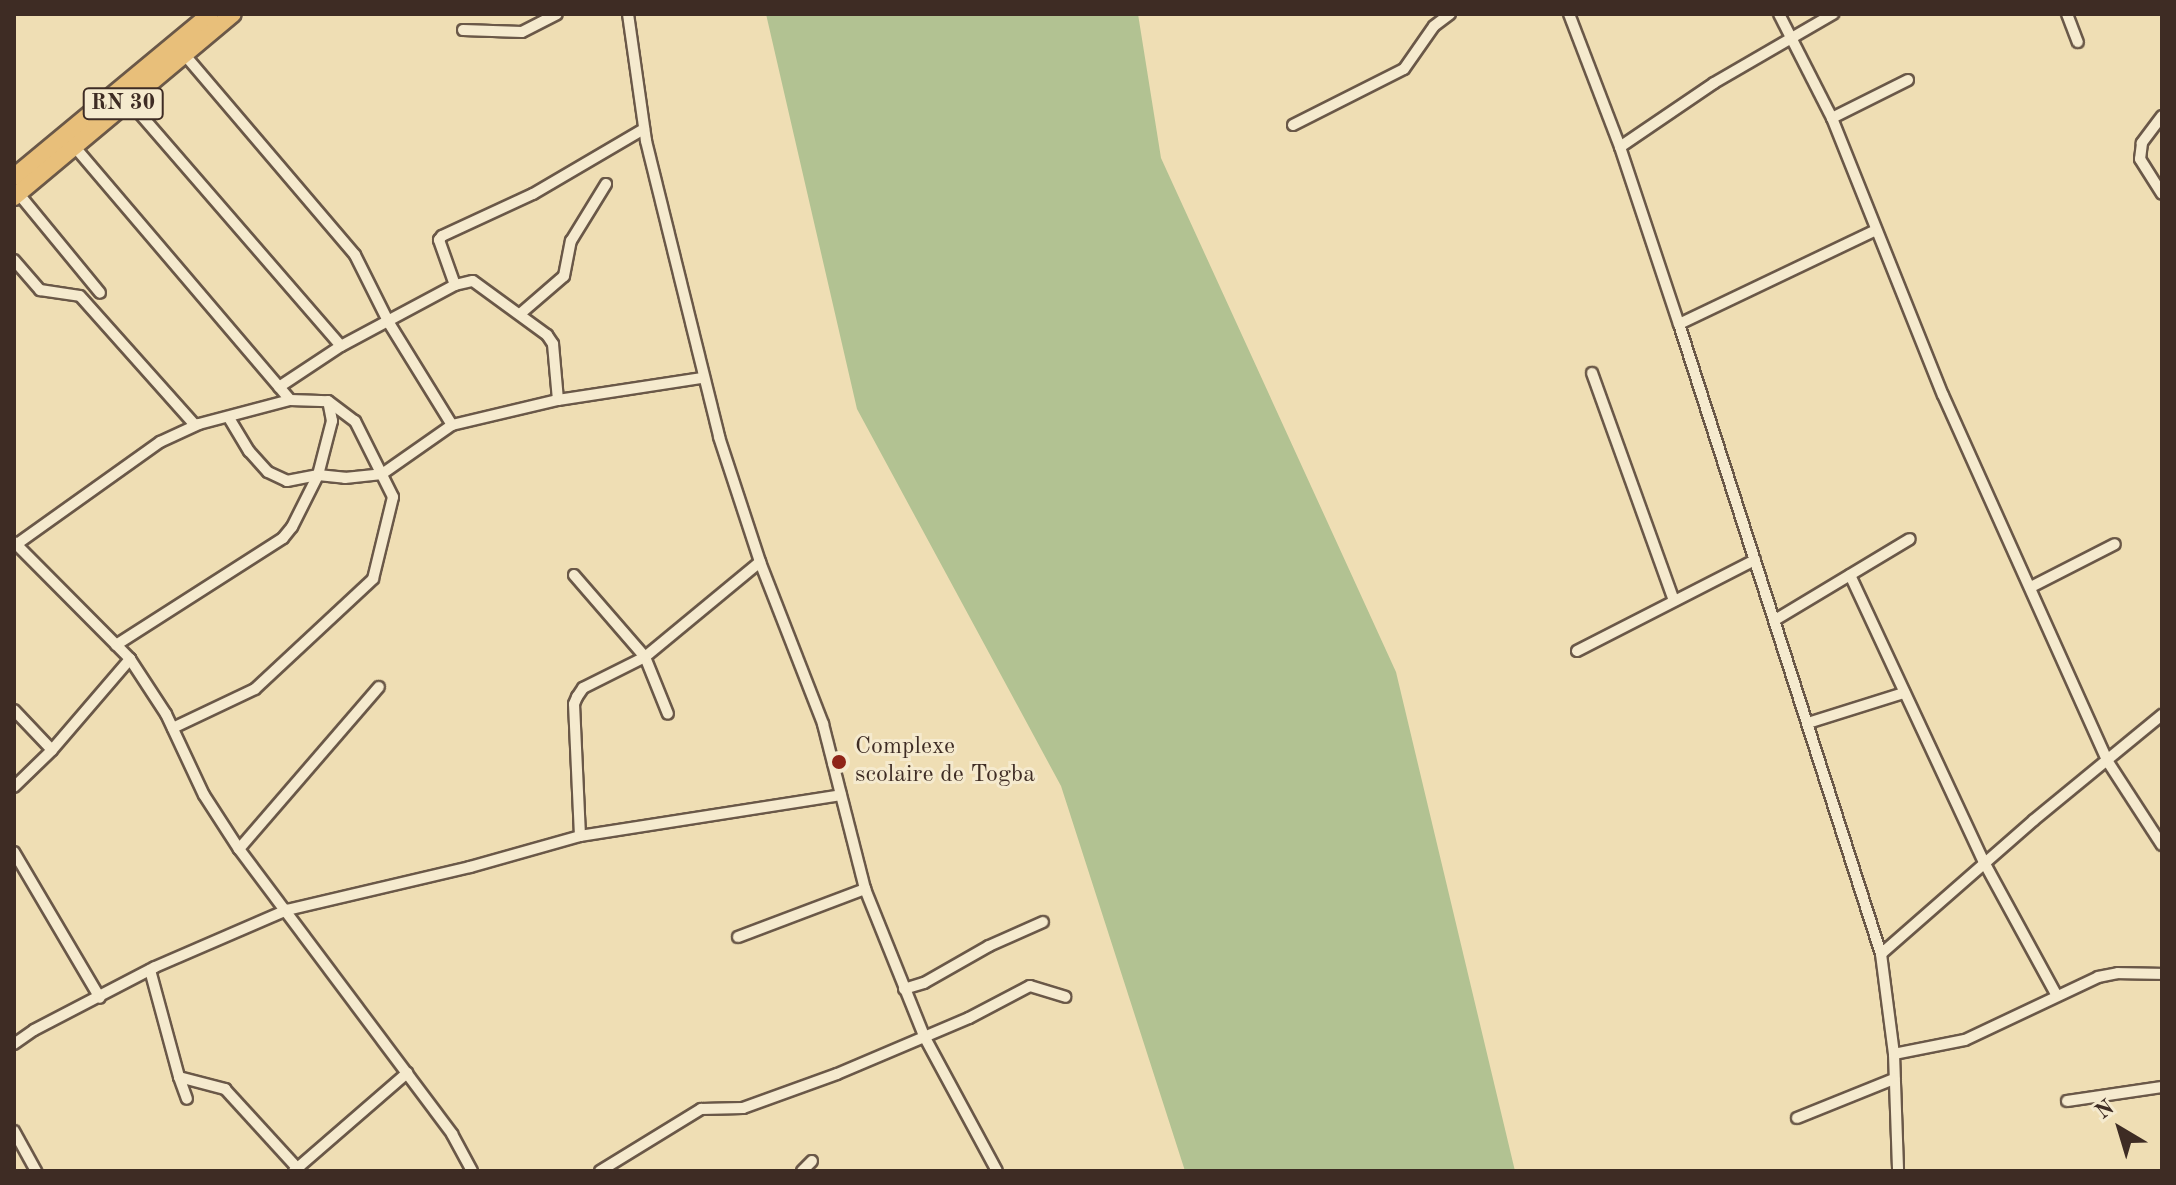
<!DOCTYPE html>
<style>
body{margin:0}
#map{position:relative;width:2176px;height:1185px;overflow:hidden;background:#efdeb4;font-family:"Old Standard TT",serif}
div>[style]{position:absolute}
.green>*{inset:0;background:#b2c292}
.roads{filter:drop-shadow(2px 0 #6a5848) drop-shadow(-2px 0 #6a5848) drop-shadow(0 2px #6a5848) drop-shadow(0 -2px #6a5848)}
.minor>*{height:10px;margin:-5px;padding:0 5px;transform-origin:5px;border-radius:5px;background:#f5eace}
.primary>*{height:16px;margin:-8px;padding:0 8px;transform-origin:8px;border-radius:8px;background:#e8bf7a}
.dots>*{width:22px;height:22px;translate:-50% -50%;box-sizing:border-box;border:4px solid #f5eace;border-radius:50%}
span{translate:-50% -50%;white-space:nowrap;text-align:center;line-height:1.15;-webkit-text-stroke:6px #f5eace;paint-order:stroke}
.shield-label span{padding:2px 6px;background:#f5eace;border:2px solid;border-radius:6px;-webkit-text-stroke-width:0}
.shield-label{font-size:22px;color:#3e2c24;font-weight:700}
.poi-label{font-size:24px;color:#3e2c24}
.left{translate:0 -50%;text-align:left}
.frame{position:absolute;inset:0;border:16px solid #3e2c24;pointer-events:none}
.north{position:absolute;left:2080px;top:1089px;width:80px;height:80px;-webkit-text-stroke:6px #f5eace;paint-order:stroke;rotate:322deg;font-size:22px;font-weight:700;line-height:32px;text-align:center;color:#3e2c24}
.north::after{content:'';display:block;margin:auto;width:28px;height:36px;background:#3e2c24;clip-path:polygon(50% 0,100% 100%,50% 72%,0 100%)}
</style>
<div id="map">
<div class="green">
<i style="clip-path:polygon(766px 14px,1138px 14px,1161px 158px,1396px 672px,1515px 1171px,1185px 1171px,1061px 786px,857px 409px)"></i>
</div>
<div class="roads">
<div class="minor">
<i style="left:628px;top:14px;width:128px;rotate:81.9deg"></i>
<i style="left:646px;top:141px;width:305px;rotate:76.1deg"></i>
<i style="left:719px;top:437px;width:132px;rotate:71.8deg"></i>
<i style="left:760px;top:562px;width:174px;rotate:68.7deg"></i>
<i style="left:823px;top:724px;width:170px;rotate:75.7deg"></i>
<i style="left:865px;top:889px;width:158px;rotate:68.1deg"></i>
<i style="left:924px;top:1036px;width:153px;rotate:61.6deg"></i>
<i style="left:1569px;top:14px;width:142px;rotate:69deg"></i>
<i style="left:1620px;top:147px;width:187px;rotate:71.6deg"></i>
<i style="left:1679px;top:324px;width:662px;rotate:72.22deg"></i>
<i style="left:1881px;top:954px;width:101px;rotate:82.6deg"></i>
<i style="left:1894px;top:1054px;width:117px;rotate:88deg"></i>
<i style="left:1779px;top:14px;width:117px;rotate:63deg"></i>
<i style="left:1832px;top:118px;width:298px;rotate:68.2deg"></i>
<i style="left:1943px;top:395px;width:402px;rotate:65.8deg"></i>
<i style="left:2108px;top:762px;width:99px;rotate:57deg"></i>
<i style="left:2067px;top:14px;width:30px;rotate:69deg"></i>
<i style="left:463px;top:30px;width:59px;rotate:1.9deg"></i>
<i style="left:522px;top:32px;width:39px;rotate:-27deg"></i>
<i style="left:184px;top:54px;width:264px;rotate:49.6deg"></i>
<i style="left:355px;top:255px;width:76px;rotate:63.4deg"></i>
<i style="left:389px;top:323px;width:120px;rotate:58.3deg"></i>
<i style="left:128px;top:100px;width:325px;rotate:49.1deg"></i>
<i style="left:2162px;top:116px;width:34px;rotate:127deg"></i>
<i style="left:2142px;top:143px;width:16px;rotate:97deg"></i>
<i style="left:2140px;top:159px;width:41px;rotate:57.8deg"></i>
<i style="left:1832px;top:118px;width:85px;rotate:-26.6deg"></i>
<i style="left:1293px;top:125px;width:124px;rotate:-26.8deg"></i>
<i style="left:1404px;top:69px;width:52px;rotate:-55.1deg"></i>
<i style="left:1434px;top:26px;width:20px;rotate:-37deg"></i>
<i style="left:74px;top:146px;width:333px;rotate:49.6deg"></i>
<i style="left:1620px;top:147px;width:114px;rotate:-34.2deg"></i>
<i style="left:1714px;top:83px;width:138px;rotate:-30.1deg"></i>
<i style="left:18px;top:193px;width:129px;rotate:50.6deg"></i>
<i style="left:14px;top:260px;width:40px;rotate:49deg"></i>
<i style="left:40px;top:290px;width:40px;rotate:8.5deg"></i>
<i style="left:80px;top:296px;width:173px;rotate:48.3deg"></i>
<i style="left:455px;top:285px;width:48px;rotate:-109.6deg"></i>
<i style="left:439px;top:240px;width:5px;rotate:-53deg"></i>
<i style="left:442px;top:236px;width:100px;rotate:-24.8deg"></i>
<i style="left:533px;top:194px;width:129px;rotate:-30.4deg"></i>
<i style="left:520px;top:314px;width:58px;rotate:-40.8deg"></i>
<i style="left:564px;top:276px;width:36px;rotate:-79deg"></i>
<i style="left:571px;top:241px;width:67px;rotate:-58.4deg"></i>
<i style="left:1679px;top:324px;width:218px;rotate:-25.5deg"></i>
<i style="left:1592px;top:373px;width:242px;rotate:70.2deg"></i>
<i style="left:279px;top:387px;width:74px;rotate:-33.5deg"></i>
<i style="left:341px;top:346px;width:129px;rotate:-28.2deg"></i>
<i style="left:455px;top:285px;width:18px;rotate:-13deg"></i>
<i style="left:473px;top:281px;width:92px;rotate:36.1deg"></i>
<i style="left:547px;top:335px;width:11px;rotate:56deg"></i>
<i style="left:553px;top:344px;width:56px;rotate:84.9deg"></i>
<i style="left:229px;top:418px;width:39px;rotate:59deg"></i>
<i style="left:249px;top:451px;width:28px;rotate:48deg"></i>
<i style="left:268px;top:472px;width:21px;rotate:25deg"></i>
<i style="left:287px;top:481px;width:32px;rotate:-11deg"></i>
<i style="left:318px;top:475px;width:27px;rotate:6deg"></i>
<i style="left:345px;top:478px;width:37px;rotate:-6deg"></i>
<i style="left:382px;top:474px;width:85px;rotate:-35deg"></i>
<i style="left:452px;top:425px;width:109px;rotate:-13.3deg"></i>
<i style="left:558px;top:400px;width:146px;rotate:-8.7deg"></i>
<i style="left:14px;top:542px;width:165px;rotate:45.2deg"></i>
<i style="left:130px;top:659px;width:66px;rotate:56.8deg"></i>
<i style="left:166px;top:714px;width:89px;rotate:64.9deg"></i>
<i style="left:204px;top:795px;width:64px;rotate:57.1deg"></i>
<i style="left:239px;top:849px;width:356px;rotate:53.2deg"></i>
<i style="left:452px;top:1134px;width:42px;rotate:61.6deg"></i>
<i style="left:17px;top:544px;width:176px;rotate:-35.5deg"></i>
<i style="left:160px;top:442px;width:43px;rotate:-24.8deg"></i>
<i style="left:199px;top:424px;width:94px;rotate:-14.8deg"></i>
<i style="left:290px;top:400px;width:38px;rotate:2deg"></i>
<i style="left:328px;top:401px;width:34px;rotate:37deg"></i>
<i style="left:355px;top:421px;width:85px;rotate:63.4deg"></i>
<i style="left:393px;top:497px;width:84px;rotate:103.7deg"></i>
<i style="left:373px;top:579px;width:161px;rotate:137deg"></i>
<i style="left:255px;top:689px;width:91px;rotate:154.6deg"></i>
<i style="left:574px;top:575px;width:108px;rotate:49.1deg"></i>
<i style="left:645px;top:657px;width:61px;rotate:68deg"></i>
<i style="left:1850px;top:575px;width:319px;rotate:65deg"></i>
<i style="left:1985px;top:864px;width:150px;rotate:61.4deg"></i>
<i style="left:2031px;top:587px;width:94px;rotate:-27.1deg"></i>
<i style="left:1775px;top:620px;width:157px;rotate:-31deg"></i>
<i style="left:116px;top:645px;width:198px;rotate:-32.6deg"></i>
<i style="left:283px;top:538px;width:14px;rotate:-51deg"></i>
<i style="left:292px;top:527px;width:58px;rotate:-63.4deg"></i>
<i style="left:318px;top:475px;width:56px;rotate:-75.5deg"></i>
<i style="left:332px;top:421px;width:20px;rotate:-101deg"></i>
<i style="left:1577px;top:651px;width:200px;rotate:-27.1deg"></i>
<i style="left:14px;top:710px;width:55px;rotate:46.5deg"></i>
<i style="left:1808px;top:723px;width:101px;rotate:-17.4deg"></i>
<i style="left:14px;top:787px;width:53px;rotate:-44.2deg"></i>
<i style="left:52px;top:750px;width:120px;rotate:-49.4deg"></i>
<i style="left:580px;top:836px;width:132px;rotate:-92.6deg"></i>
<i style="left:574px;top:704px;width:8px;rotate:-67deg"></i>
<i style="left:577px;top:697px;width:11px;rotate:-56deg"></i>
<i style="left:583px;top:688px;width:69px;rotate:-26.6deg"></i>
<i style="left:645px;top:657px;width:149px;rotate:-39.6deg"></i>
<i style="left:239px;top:849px;width:214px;rotate:-49.2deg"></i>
<i style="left:14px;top:852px;width:169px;rotate:59.5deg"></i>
<i style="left:738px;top:937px;width:136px;rotate:-20.7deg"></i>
<i style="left:1881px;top:954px;width:203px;rotate:-41.2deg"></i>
<i style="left:2034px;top:820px;width:166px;rotate:-39.4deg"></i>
<i style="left:150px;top:970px;width:111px;rotate:74.8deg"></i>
<i style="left:179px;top:1077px;width:48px;rotate:14.6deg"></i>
<i style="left:225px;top:1089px;width:111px;rotate:47.6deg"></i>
<i style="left:904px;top:989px;width:21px;rotate:-17deg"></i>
<i style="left:924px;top:983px;width:75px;rotate:-29.6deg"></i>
<i style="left:989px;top:946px;width:59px;rotate:-24deg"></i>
<i style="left:14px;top:1044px;width:24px;rotate:-35deg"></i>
<i style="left:34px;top:1030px;width:136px;rotate:-27.5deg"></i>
<i style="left:155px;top:967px;width:144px;rotate:-23.4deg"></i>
<i style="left:287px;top:910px;width:188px;rotate:-13.2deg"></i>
<i style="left:470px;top:867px;width:114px;rotate:-15.7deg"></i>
<i style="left:580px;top:836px;width:264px;rotate:-8.9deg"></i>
<i style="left:1894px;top:1054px;width:72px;rotate:-11.2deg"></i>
<i style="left:1965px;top:1040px;width:147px;rotate:-25.3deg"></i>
<i style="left:2098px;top:977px;width:20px;rotate:-11deg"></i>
<i style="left:2118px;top:973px;width:44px;rotate:1.3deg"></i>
<i style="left:179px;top:1077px;width:23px;rotate:70deg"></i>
<i style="left:2067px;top:1101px;width:96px;rotate:-8.4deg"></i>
<i style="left:1797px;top:1118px;width:105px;rotate:-21.9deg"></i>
<i style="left:14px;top:1131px;width:46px;rotate:61.2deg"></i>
<i style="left:294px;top:1171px;width:150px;rotate:-40.9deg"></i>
<i style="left:600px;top:1171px;width:119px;rotate:-31.5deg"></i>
<i style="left:701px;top:1109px;width:42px;rotate:-1.4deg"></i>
<i style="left:743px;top:1108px;width:100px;rotate:-19.9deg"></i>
<i style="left:837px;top:1074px;width:143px;rotate:-23deg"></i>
<i style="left:969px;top:1018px;width:69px;rotate:-27.7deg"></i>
<i style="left:1030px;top:986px;width:37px;rotate:17deg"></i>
<i style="left:802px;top:1171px;width:14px;rotate:-45deg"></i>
</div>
<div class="primary">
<i style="left:14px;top:177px;width:255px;rotate:-39.7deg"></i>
<i style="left:14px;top:197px;width:285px;rotate:-39.9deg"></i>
</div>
</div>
<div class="dots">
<i style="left:839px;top:762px;background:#8f2418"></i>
</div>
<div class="shield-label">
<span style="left:123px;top:104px">RN 30</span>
</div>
<div class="poi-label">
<span class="left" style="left:855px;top:762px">Complexe<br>scolaire de Togba</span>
</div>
<div class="frame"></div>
<div class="north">N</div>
</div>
